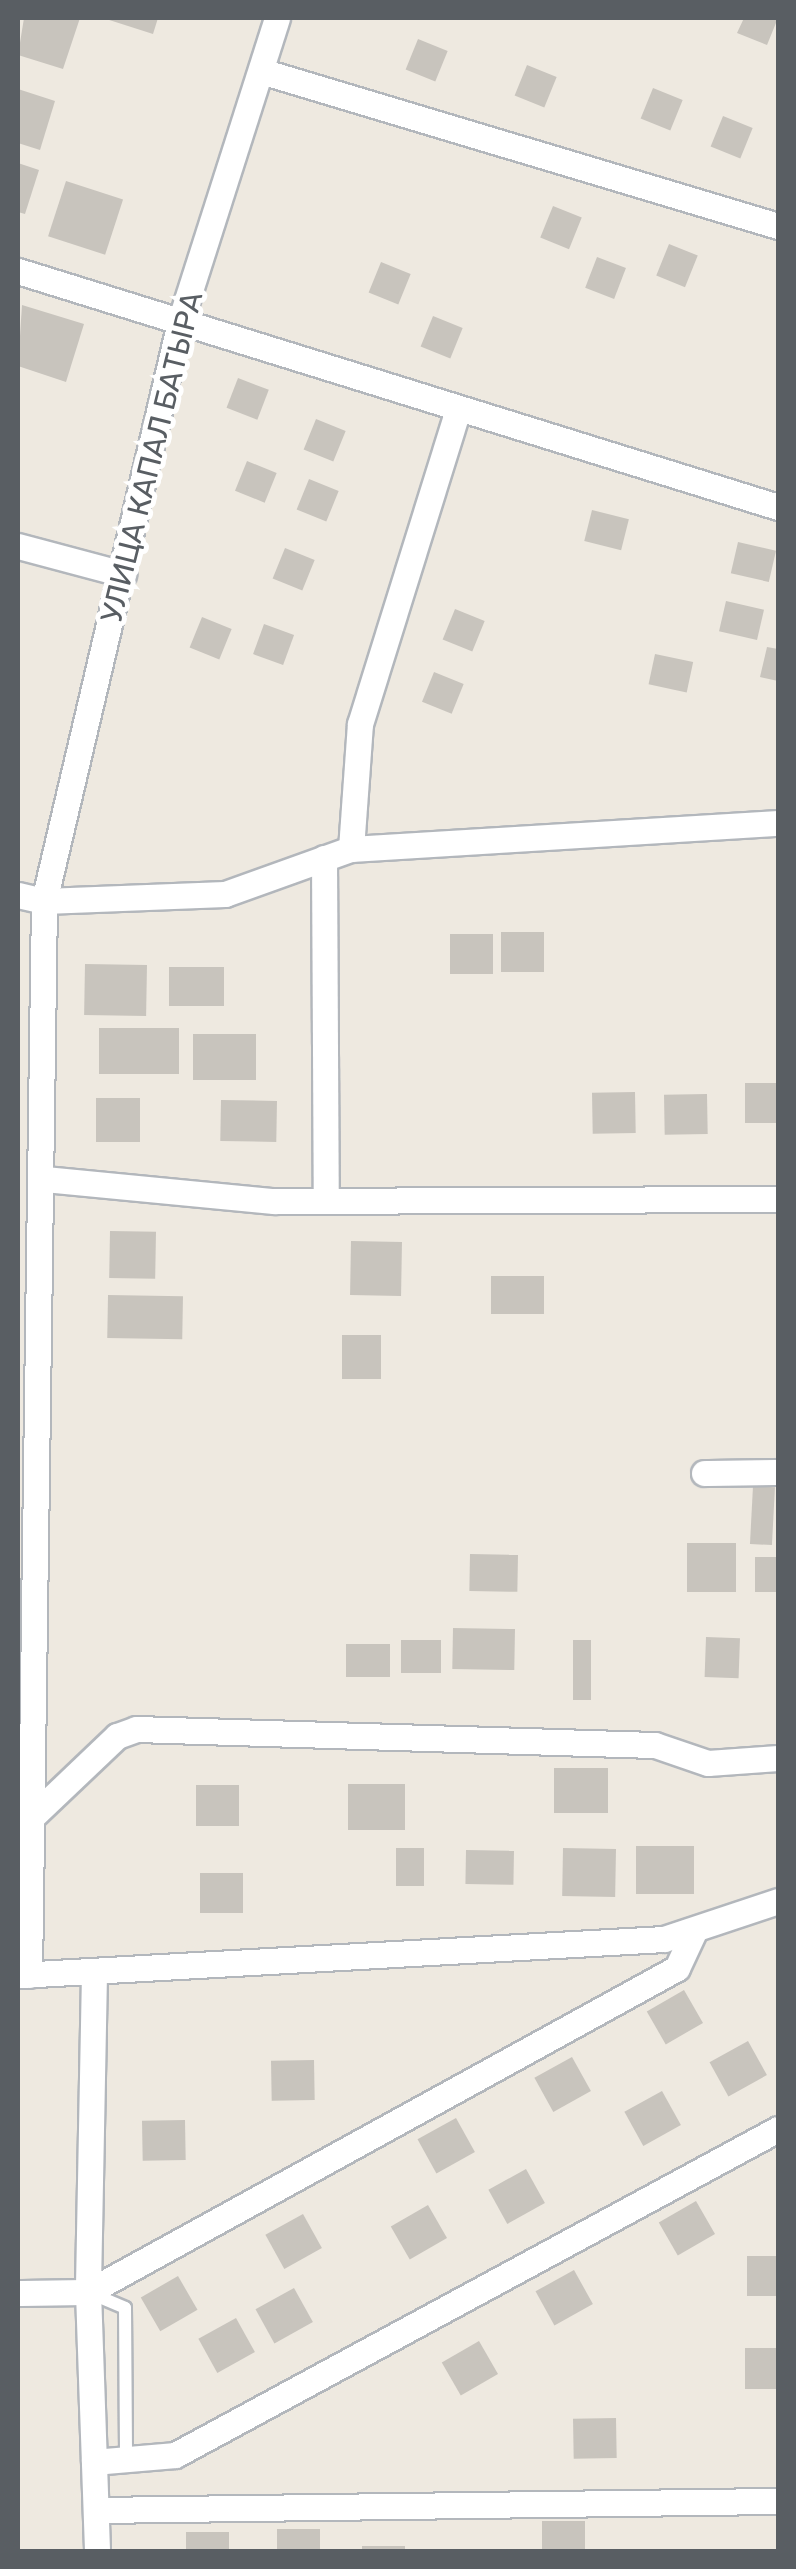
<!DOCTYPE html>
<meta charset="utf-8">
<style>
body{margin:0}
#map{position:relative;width:796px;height:2569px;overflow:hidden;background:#eee9e0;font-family:Rubik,sans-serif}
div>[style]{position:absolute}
.building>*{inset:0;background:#c8c4bd;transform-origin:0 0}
.roads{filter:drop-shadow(2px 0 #b3b7bc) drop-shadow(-2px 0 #b3b7bc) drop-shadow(0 2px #b3b7bc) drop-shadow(0 -2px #b3b7bc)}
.service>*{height:12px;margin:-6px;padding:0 6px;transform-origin:6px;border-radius:6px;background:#fff}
.minor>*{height:25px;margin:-12.5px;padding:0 12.5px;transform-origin:12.5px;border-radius:12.5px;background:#fff}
span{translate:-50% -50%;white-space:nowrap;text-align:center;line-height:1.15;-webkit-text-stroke:10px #fff;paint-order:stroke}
.street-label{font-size:30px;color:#595e63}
.frame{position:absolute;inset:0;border:20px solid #595e63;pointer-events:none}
</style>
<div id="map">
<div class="building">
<i style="clip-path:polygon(24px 18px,80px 18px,63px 69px,18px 55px)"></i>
<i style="clip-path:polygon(103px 18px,158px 18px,153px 34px)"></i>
<i style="clip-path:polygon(744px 18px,778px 18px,767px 45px,737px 33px)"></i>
<i style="left:418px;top:39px;width:32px;height:33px;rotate:22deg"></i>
<i style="left:527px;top:65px;width:32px;height:33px;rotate:22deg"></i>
<i style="left:653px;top:88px;width:32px;height:33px;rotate:22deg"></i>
<i style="clip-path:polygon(18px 89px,55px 101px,40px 150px,18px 143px)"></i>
<i style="left:723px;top:116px;width:32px;height:33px;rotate:22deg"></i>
<i style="clip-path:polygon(18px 163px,39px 170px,25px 214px,18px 212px)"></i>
<i style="left:66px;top:181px;width:60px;height:58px;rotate:18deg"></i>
<i style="left:553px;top:206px;width:31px;height:34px;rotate:22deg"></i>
<i style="left:669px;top:244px;width:31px;height:34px;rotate:22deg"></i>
<i style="left:597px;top:257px;width:31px;height:33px;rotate:21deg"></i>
<i style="left:381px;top:262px;width:32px;height:33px;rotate:22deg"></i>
<i style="clip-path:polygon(22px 305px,84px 324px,66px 382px,18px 366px)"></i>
<i style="left:433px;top:316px;width:32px;height:33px;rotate:22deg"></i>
<i style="left:238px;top:378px;width:33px;height:32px;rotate:21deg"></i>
<i style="left:316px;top:419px;width:32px;height:33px;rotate:22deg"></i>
<i style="left:247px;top:461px;width:32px;height:32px;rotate:22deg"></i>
<i style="left:309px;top:479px;width:32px;height:33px;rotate:22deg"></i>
<i style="left:592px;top:510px;width:38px;height:32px;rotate:14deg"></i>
<i style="left:738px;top:542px;width:39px;height:32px;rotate:13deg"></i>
<i style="left:285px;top:548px;width:32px;height:33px;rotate:22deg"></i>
<i style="left:726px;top:601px;width:39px;height:31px;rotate:13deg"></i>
<i style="left:455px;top:609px;width:32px;height:33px;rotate:22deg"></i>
<i style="left:202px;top:617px;width:32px;height:33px;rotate:22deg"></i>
<i style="left:264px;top:624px;width:32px;height:32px;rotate:20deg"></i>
<i style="clip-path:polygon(767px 647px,778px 649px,778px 681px,760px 677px)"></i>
<i style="left:655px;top:654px;width:39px;height:31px;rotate:12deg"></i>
<i style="left:434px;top:672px;width:32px;height:32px;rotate:22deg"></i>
<i style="left:501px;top:932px;width:43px;height:40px"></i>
<i style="left:450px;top:934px;width:43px;height:40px"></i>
<i style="left:85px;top:964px;width:62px;height:51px;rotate:1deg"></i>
<i style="left:169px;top:967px;width:55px;height:39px"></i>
<i style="left:99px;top:1028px;width:80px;height:46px"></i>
<i style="left:193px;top:1034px;width:63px;height:46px"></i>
<i style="left:778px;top:1083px;width:40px;height:33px;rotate:90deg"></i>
<i style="left:635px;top:1092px;width:41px;height:43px;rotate:89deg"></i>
<i style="left:707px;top:1094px;width:40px;height:43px;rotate:89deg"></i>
<i style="left:96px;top:1098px;width:44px;height:44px"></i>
<i style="left:221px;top:1100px;width:56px;height:41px;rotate:1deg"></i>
<i style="left:110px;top:1231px;width:46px;height:47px;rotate:1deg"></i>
<i style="left:351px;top:1241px;width:51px;height:54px;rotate:1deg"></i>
<i style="left:491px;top:1276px;width:53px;height:38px"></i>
<i style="left:108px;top:1295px;width:75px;height:43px;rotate:1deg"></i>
<i style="left:342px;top:1335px;width:39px;height:44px"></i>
<i style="left:753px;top:1486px;width:22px;height:58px;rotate:3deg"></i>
<i style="left:687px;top:1543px;width:49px;height:49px"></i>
<i style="left:470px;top:1554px;width:48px;height:37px;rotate:1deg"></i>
<i style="left:755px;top:1557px;width:23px;height:35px"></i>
<i style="left:453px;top:1628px;width:62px;height:41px;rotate:1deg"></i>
<i style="left:706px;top:1637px;width:34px;height:40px;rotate:2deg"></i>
<i style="left:401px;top:1640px;width:40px;height:33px"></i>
<i style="left:573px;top:1640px;width:18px;height:60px"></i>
<i style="left:346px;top:1644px;width:44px;height:33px"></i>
<i style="left:554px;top:1768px;width:54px;height:45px"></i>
<i style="left:348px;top:1784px;width:57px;height:46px"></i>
<i style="left:196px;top:1785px;width:43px;height:41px"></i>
<i style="left:636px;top:1846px;width:58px;height:48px"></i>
<i style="left:396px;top:1848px;width:28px;height:38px"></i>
<i style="left:563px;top:1848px;width:53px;height:48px;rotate:1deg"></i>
<i style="left:466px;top:1850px;width:48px;height:34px;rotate:1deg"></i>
<i style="left:243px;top:1873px;width:40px;height:43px;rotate:90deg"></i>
<i style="left:684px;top:1990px;width:38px;height:43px;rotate:60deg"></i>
<i style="left:748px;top:2041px;width:39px;height:44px;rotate:61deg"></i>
<i style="left:572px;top:2057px;width:39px;height:43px;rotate:61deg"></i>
<i style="left:314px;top:2060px;width:40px;height:43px;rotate:89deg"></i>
<i style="left:662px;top:2091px;width:39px;height:43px;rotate:61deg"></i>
<i style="left:456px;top:2118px;width:39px;height:44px;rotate:61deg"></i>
<i style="left:185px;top:2120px;width:40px;height:43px;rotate:89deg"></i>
<i style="left:526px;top:2169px;width:39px;height:43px;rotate:61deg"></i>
<i style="left:696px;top:2201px;width:38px;height:43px;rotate:60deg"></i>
<i style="left:428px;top:2205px;width:38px;height:43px;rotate:60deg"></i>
<i style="left:303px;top:2214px;width:39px;height:43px;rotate:61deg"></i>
<i style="left:747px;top:2256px;width:31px;height:40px"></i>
<i style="left:574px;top:2270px;width:39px;height:44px;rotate:61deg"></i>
<i style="left:178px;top:2276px;width:39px;height:43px;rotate:60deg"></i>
<i style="left:294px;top:2288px;width:39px;height:44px;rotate:61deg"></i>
<i style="left:236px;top:2318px;width:39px;height:43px;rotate:61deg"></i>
<i style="left:479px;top:2341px;width:38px;height:43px;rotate:60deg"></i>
<i style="left:745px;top:2348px;width:33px;height:41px"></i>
<i style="left:616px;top:2418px;width:40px;height:43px;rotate:89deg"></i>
<i style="left:585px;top:2521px;width:31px;height:43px;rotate:90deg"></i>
<i style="left:320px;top:2529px;width:23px;height:43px;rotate:90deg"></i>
<i style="left:229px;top:2532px;width:20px;height:43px;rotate:90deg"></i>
<i style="left:362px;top:2546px;width:43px;height:6px"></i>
</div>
<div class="roads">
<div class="service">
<i style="left:90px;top:2293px;width:38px;rotate:23deg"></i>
<i style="left:125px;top:2308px;width:153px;rotate:89.6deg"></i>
</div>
<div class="minor">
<i style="left:261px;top:71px;width:540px;rotate:16.69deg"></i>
<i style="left:18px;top:271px;width:796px;rotate:17.25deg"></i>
<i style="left:18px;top:546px;width:109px;rotate:14.9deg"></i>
<i style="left:351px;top:849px;width:125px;rotate:-85.9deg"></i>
<i style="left:360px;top:724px;width:329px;rotate:-72.7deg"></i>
<i style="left:324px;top:858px;width:343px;rotate:89.7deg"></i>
<i style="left:18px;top:895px;width:27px;rotate:13deg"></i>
<i style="left:44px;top:901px;width:181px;rotate:-2.2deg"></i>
<i style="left:225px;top:894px;width:134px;rotate:-19.7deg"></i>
<i style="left:351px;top:849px;width:428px;rotate:-3.5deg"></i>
<i style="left:44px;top:1179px;width:231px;rotate:5.5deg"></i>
<i style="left:274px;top:1201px;width:504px;rotate:-0.23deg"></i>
<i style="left:704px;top:1473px;width:74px;rotate:-0.8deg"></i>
<i style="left:35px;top:1814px;width:113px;rotate:-43.6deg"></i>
<i style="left:117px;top:1736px;width:20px;rotate:-20deg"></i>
<i style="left:136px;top:1729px;width:519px;rotate:1.77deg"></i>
<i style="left:655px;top:1745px;width:56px;rotate:18.8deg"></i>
<i style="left:708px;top:1763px;width:70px;rotate:-4.1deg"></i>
<i style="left:94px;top:1973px;width:319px;rotate:91.1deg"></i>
<i style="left:88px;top:2292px;width:260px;rotate:88deg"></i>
<i style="left:18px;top:1975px;width:647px;rotate:-3.19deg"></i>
<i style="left:664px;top:1939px;width:120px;rotate:-18.4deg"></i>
<i style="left:29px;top:1975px;width:1074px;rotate:-89.2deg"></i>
<i style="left:44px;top:901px;width:595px;rotate:-76.78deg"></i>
<i style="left:180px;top:322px;width:319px;rotate:-72.3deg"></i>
<i style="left:18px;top:2293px;width:70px;rotate:-0.8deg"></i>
<i style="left:88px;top:2292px;width:672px;rotate:-28.81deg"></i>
<i style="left:677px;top:1968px;width:38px;rotate:-65deg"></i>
<i style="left:94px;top:2462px;width:81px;rotate:-4.9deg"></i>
<i style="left:175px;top:2455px;width:685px;rotate:-28.4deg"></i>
<i style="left:96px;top:2510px;width:682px;rotate:-0.76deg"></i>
</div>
</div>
<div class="street-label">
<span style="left:152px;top:457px;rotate:-76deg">УЛИЦА КАПАЛ БАТЫРА</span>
</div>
<div class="frame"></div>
</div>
